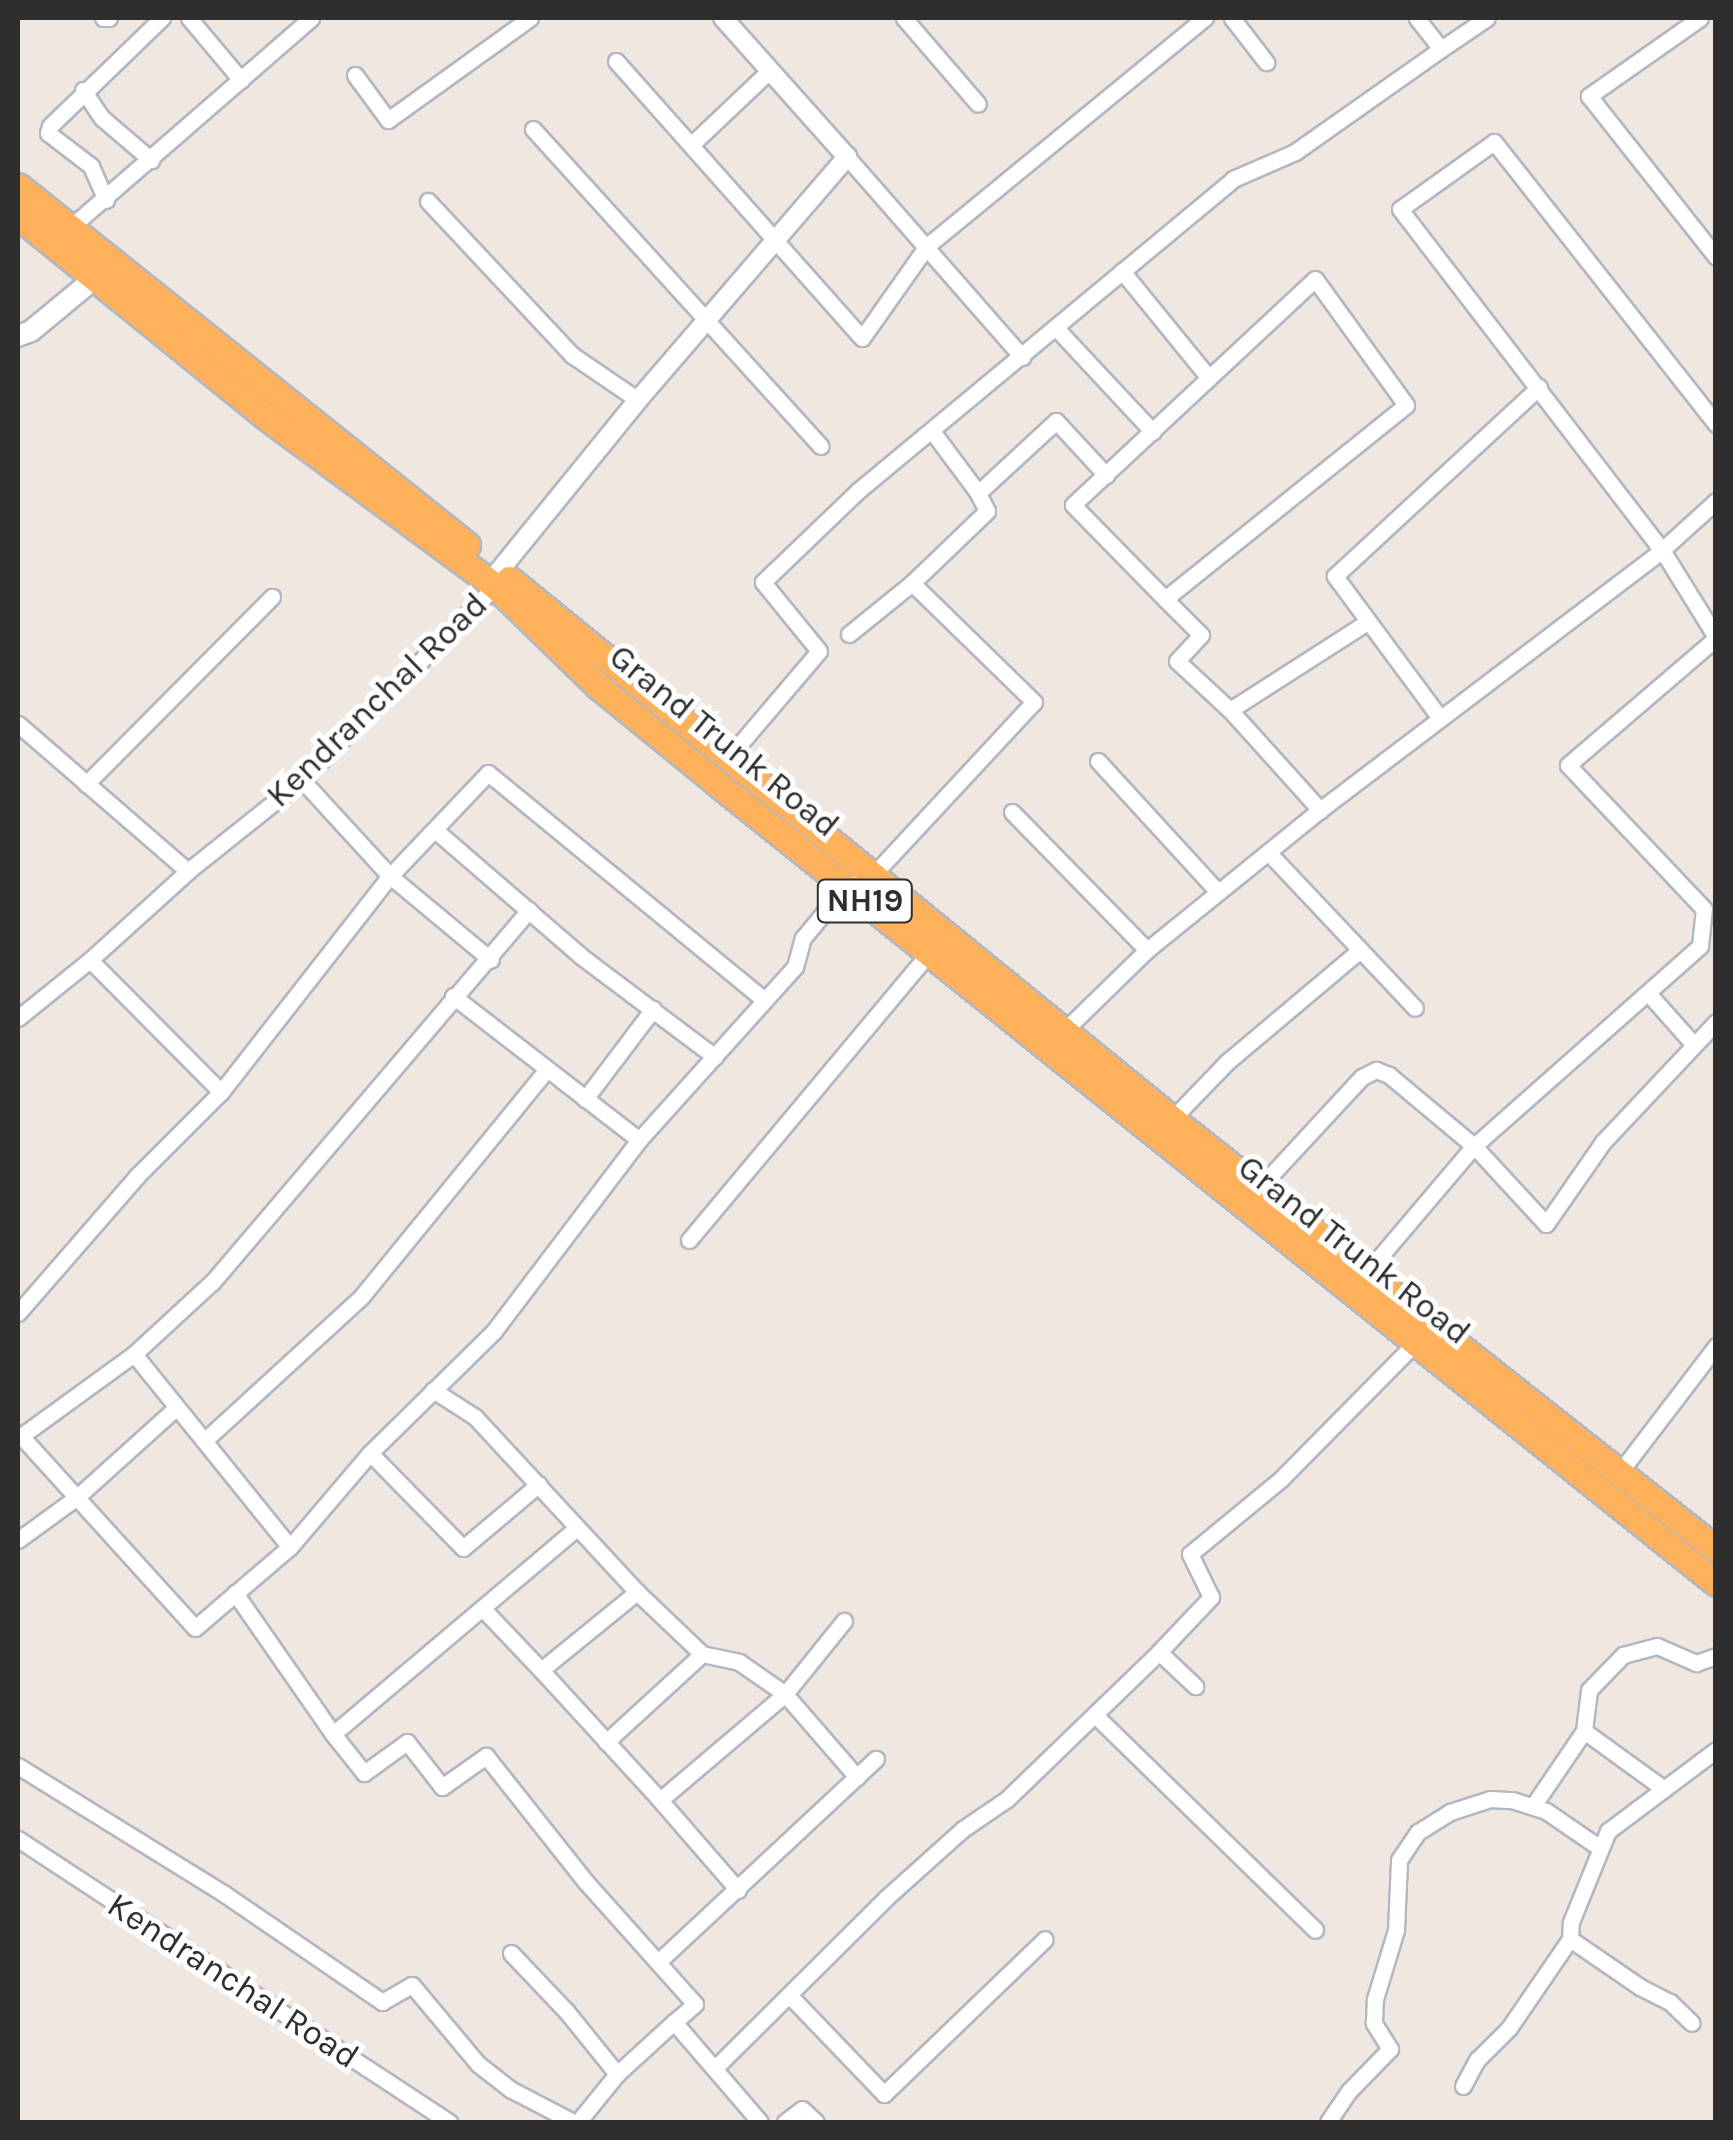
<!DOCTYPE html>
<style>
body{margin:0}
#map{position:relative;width:1733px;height:2140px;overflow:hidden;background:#f0e8e0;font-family:Karla,sans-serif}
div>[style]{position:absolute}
.roads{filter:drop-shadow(2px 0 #b3b7c2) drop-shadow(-2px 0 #b3b7c2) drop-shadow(0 2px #b3b7c2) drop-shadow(0 -2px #b3b7c2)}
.minor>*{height:15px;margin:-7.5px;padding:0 7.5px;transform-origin:7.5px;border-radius:7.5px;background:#fff}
.tertiary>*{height:18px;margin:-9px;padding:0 9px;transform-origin:9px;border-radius:9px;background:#fff}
.secondary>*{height:20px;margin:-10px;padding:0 10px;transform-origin:10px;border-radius:10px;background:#fff}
.trunk>*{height:25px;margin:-12.5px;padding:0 12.5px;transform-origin:12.5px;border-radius:12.5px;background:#feb05a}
span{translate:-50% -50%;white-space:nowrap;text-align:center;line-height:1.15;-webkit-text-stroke:10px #fff;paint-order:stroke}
.shield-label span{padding:2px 8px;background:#fff;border:2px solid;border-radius:8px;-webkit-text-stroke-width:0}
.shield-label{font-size:32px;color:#2e2e2e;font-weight:700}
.street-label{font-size:35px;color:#2e2e2e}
.frame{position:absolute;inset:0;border:20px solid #2e2e2e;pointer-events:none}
</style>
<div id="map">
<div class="roads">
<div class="minor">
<i style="left:103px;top:18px;width:6px"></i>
<i style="left:189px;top:18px;width:81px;rotate:50deg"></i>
<i style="left:904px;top:18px;width:113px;rotate:49.3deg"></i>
<i style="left:1232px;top:18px;width:56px;rotate:52.3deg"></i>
<i style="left:1700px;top:18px;width:136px;rotate:144.9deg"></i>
<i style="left:1589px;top:96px;width:205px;rotate:51.7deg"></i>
<i style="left:1441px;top:49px;width:55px;rotate:-34deg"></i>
<i style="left:616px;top:61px;width:370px;rotate:48.4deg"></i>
<i style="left:862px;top:338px;width:113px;rotate:-54.8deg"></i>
<i style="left:927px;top:246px;width:360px;rotate:-39.4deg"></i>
<i style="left:355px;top:75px;width:56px;rotate:53.7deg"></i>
<i style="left:388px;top:120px;width:175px;rotate:-35.7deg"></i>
<i style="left:83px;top:90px;width:34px;rotate:56deg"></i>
<i style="left:102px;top:118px;width:65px;rotate:40.6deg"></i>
<i style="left:533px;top:129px;width:428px;rotate:47.8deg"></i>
<i style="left:691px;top:145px;width:109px;rotate:-43.5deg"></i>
<i style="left:847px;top:157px;width:266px;rotate:48.8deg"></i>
<i style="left:106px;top:200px;width:37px;rotate:-114deg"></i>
<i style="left:91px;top:166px;width:54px;rotate:-142.5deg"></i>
<i style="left:48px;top:133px;width:7px;rotate:-74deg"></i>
<i style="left:50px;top:126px;width:156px;rotate:-44deg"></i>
<i style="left:428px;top:201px;width:211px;rotate:46.9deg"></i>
<i style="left:572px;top:355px;width:80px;rotate:34.3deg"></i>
<i style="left:72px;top:226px;width:317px;rotate:-41deg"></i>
<i style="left:1122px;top:271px;width:138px;rotate:50.9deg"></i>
<i style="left:1056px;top:328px;width:142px;rotate:47deg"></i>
<i style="left:1716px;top:424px;width:359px;rotate:-128.2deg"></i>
<i style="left:1494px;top:142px;width:115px;rotate:144.5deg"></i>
<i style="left:1400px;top:209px;width:430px;rotate:52.5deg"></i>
<i style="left:1662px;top:550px;width:102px;rotate:58.2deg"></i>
<i style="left:932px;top:431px;width:77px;rotate:53.4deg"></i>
<i style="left:1165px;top:599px;width:309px;rotate:-38.8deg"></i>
<i style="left:1406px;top:405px;width:155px;rotate:-125.8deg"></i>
<i style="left:1315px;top:279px;width:331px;rotate:137deg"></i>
<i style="left:1073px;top:505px;width:132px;rotate:45.6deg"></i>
<i style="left:1165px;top:599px;width:51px;rotate:45deg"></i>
<i style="left:1201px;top:635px;width:35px;rotate:133deg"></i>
<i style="left:1177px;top:661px;width:72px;rotate:42.8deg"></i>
<i style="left:1230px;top:710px;width:135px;rotate:48deg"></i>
<i style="left:849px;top:634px;width:81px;rotate:-39deg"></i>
<i style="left:1230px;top:710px;width:163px;rotate:-32.7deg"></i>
<i style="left:1440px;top:718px;width:177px;rotate:-126.5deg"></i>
<i style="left:1335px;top:576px;width:278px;rotate:-42.8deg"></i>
<i style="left:18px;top:724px;width:225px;rotate:40.9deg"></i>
<i style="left:728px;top:758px;width:140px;rotate:-49.6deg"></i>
<i style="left:819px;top:651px;width:89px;rotate:-129.1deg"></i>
<i style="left:763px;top:582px;width:133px;rotate:-43.8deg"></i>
<i style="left:859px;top:490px;width:486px;rotate:-39.7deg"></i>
<i style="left:1233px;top:179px;width:68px;rotate:-23.5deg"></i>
<i style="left:1295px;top:152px;width:179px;rotate:-35.2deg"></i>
<i style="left:1441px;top:49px;width:39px;rotate:-128deg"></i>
<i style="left:1098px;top:761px;width:178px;rotate:47.5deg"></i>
<i style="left:302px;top:780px;width:130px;rotate:47.5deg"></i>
<i style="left:390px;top:876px;width:131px;rotate:39.7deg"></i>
<i style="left:86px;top:784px;width:264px;rotate:-45.2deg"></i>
<i style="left:1012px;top:812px;width:193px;rotate:45.6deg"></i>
<i style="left:1147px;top:950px;width:223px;rotate:-39deg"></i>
<i style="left:1320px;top:810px;width:430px;rotate:-37.2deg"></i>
<i style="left:1662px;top:550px;width:73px;rotate:-42.2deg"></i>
<i style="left:435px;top:830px;width:194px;rotate:40.8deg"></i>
<i style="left:582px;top:957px;width:166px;rotate:36.9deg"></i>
<i style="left:1268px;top:852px;width:214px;rotate:46.7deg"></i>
<i style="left:529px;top:910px;width:489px;rotate:130.4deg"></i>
<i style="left:212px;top:1282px;width:106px;rotate:137.3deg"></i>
<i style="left:134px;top:1354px;width:140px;rotate:144deg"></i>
<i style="left:21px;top:1436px;width:259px;rotate:47.8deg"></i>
<i style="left:195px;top:1628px;width:125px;rotate:-40.5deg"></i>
<i style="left:290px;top:1547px;width:123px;rotate:-49.6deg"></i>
<i style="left:370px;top:1453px;width:174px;rotate:-44.5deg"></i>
<i style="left:494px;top:1331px;width:240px;rotate:-52.8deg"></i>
<i style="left:639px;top:1140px;width:233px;rotate:-48deg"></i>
<i style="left:795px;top:967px;width:30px;rotate:-75deg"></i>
<i style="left:803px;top:938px;width:67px;rotate:-50.4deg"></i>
<i style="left:846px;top:886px;width:29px;rotate:-22deg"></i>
<i style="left:873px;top:875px;width:236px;rotate:-47.1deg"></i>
<i style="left:1034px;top:702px;width:170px;rotate:-135.7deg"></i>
<i style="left:912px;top:583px;width:104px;rotate:-43.8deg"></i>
<i style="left:987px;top:511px;width:20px;rotate:-117deg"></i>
<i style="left:978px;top:493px;width:106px;rotate:-42.7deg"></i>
<i style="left:1056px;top:421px;width:74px;rotate:47.2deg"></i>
<i style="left:90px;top:960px;width:186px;rotate:45.2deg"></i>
<i style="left:1648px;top:993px;width:69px;rotate:48.5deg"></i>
<i style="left:453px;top:996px;width:235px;rotate:37.7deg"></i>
<i style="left:18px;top:1018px;width:92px;rotate:-38.9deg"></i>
<i style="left:90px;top:960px;width:132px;rotate:-42.2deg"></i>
<i style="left:188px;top:871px;width:146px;rotate:-38.6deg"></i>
<i style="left:302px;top:780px;width:274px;rotate:-45.1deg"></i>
<i style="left:1064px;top:1031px;width:116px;rotate:-44.3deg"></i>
<i style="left:585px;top:1099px;width:113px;rotate:-52.9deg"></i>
<i style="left:1172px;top:1119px;width:79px;rotate:-46deg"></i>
<i style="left:1227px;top:1062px;width:172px;rotate:-40.1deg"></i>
<i style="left:1260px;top:1187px;width:150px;rotate:-47.2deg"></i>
<i style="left:1362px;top:1077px;width:16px;rotate:-27deg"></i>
<i style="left:1376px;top:1070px;width:14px;rotate:21deg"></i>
<i style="left:1389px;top:1075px;width:111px;rotate:39.9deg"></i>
<i style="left:1474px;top:1146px;width:106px;rotate:47.3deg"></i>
<i style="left:1546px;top:1224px;width:100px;rotate:-55.2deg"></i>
<i style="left:1603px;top:1142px;width:165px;rotate:-46.7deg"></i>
<i style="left:689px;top:1240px;width:373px;rotate:-50.1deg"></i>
<i style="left:1367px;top:1272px;width:165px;rotate:-49.7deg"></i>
<i style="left:1474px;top:1146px;width:302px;rotate:-41.5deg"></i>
<i style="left:1700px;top:946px;width:37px;rotate:-84deg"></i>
<i style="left:1704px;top:909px;width:198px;rotate:-133.4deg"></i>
<i style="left:1568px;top:765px;width:195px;rotate:-40.6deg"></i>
<i style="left:18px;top:1313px;width:181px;rotate:-49deg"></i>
<i style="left:137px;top:1176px;width:119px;rotate:-45deg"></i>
<i style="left:221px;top:1092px;width:274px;rotate:-52deg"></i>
<i style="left:390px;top:876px;width:142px;rotate:-46.4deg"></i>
<i style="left:488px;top:773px;width:357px;rotate:39.4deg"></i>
<i style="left:134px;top:1354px;width:248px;rotate:51.1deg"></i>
<i style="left:433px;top:1390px;width:50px;rotate:32.7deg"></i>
<i style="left:475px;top:1417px;width:238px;rotate:47.2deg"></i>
<i style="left:637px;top:1592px;width:90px;rotate:43.6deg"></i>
<i style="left:702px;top:1654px;width:38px;rotate:12deg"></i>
<i style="left:739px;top:1662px;width:56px;rotate:34.8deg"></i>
<i style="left:785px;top:1694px;width:110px;rotate:49.1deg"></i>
<i style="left:204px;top:1441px;width:214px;rotate:-42.5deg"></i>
<i style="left:362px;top:1296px;width:291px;rotate:-50.8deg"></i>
<i style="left:370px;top:1453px;width:133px;rotate:45.6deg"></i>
<i style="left:463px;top:1548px;width:99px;rotate:-40.1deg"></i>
<i style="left:1619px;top:1473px;width:160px;rotate:-52.6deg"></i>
<i style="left:18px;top:1540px;width:73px;rotate:-36.1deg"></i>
<i style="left:77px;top:1497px;width:133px;rotate:-42deg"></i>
<i style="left:235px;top:1593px;width:172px;rotate:55.2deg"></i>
<i style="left:333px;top:1734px;width:319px;rotate:-40.2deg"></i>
<i style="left:484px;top:1610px;width:83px;rotate:46.5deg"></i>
<i style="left:541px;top:1670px;width:124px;rotate:-39.1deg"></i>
<i style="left:1159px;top:1652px;width:76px;rotate:-46.6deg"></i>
<i style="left:1211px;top:1597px;width:48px;rotate:-116deg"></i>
<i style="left:1190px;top:1554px;width:118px;rotate:-39.5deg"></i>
<i style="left:1281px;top:1479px;width:191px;rotate:-45.4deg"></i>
<i style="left:541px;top:1670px;width:176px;rotate:47.5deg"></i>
<i style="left:1096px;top:1716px;width:306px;rotate:44.3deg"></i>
<i style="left:1584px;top:1731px;width:99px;rotate:35.9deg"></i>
<i style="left:333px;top:1734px;width:50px;rotate:51.5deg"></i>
<i style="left:364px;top:1773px;width:53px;rotate:-35.8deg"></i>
<i style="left:407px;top:1742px;width:57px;rotate:52.1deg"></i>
<i style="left:442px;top:1787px;width:54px;rotate:-35.2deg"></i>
<i style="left:486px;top:1756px;width:159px;rotate:51.6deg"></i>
<i style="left:585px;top:1881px;width:165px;rotate:48.2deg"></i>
<i style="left:695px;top:2004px;width:28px;rotate:139deg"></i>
<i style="left:674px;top:2022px;width:132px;rotate:49.3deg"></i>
<i style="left:606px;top:1742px;width:130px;rotate:-42.5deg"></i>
<i style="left:18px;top:1766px;width:241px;rotate:31.8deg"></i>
<i style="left:223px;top:1893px;width:193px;rotate:34.4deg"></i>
<i style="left:382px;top:2002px;width:34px;rotate:-30deg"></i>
<i style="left:412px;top:1985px;width:103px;rotate:50.1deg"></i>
<i style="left:478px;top:2064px;width:41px;rotate:38deg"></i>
<i style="left:510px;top:2089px;width:71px;rotate:27.6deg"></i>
<i style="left:1533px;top:1806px;width:91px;rotate:-55.8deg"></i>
<i style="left:1584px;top:1731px;width:41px;rotate:-83deg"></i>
<i style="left:1589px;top:1690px;width:49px;rotate:-45.8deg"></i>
<i style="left:1623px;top:1655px;width:35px;rotate:-15deg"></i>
<i style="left:1657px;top:1646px;width:43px;rotate:23.6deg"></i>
<i style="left:1696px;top:1663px;width:21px;rotate:-19deg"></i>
<i style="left:18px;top:1839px;width:516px;rotate:33.29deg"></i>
<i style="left:738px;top:1890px;width:119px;rotate:-130.9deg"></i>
<i style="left:660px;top:1800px;width:164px;rotate:-40.3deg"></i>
<i style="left:785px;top:1694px;width:94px;rotate:-51.1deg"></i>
<i style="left:1570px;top:1939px;width:85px;rotate:34.4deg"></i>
<i style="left:1640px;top:1987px;width:34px;rotate:27deg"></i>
<i style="left:1670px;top:2002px;width:30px;rotate:44deg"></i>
<i style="left:511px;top:1953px;width:81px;rotate:46.5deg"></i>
<i style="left:567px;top:2012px;width:80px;rotate:51.1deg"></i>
<i style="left:658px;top:1962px;width:298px;rotate:-43deg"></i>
<i style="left:790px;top:1996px;width:136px;rotate:46.2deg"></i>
<i style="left:884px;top:2094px;width:223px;rotate:-43.9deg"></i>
<i style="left:716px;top:2067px;width:240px;rotate:-44.8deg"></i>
<i style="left:886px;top:1898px;width:103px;rotate:-41.9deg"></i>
<i style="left:963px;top:1829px;width:53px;rotate:-34.3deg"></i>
<i style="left:1007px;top:1799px;width:211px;rotate:-44deg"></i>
<i style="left:1159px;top:1652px;width:50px;rotate:43.4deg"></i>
<i style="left:1463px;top:2086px;width:30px;rotate:-62deg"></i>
<i style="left:1477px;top:2060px;width:45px;rotate:-45deg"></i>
<i style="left:1509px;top:2028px;width:108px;rotate:-55.6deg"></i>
<i style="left:1570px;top:1939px;width:17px;rotate:-87deg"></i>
<i style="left:1571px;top:1922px;width:98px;rotate:-67.9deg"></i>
<i style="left:1608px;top:1831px;width:135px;rotate:-36.9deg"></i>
<i style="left:578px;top:2122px;width:62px;rotate:-50.9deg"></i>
<i style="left:617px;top:2074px;width:77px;rotate:-42.4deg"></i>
<i style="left:785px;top:2122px;width:21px;rotate:-37deg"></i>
<i style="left:802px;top:2109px;width:19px;rotate:43deg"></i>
<i style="left:1328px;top:2122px;width:37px;rotate:-56deg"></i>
<i style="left:1349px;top:2091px;width:59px;rotate:-45.7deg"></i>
<i style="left:1390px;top:2049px;width:31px;rotate:-122deg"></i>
<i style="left:1374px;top:2023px;width:24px;rotate:-88deg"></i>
<i style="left:1375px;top:1999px;width:72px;rotate:-73.1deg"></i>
<i style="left:1396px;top:1930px;width:70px;rotate:-87.5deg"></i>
<i style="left:1399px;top:1860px;width:34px;rotate:-56deg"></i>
<i style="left:1418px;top:1832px;width:38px;rotate:-32deg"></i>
<i style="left:1450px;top:1812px;width:42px;rotate:-18deg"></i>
<i style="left:1490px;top:1799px;width:22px;rotate:3deg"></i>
<i style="left:1512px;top:1800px;width:36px;rotate:18deg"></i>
<i style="left:1546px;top:1811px;width:65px;rotate:34.4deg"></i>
</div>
<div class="tertiary">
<i style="left:495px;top:586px;width:16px;rotate:-75deg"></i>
<i style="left:499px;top:571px;width:220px;rotate:-50.9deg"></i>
<i style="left:638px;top:400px;width:321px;rotate:-49.3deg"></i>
<i style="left:847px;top:157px;width:186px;rotate:-131.7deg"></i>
</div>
<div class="secondary">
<i style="left:18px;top:336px;width:14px;rotate:-21deg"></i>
<i style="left:31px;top:331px;width:83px;rotate:-39.6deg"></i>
</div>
<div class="trunk">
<i style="left:18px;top:186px;width:575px;rotate:38.64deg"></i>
<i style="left:18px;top:216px;width:319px;rotate:39deg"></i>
<i style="left:266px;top:417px;width:285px;rotate:36.4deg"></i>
<i style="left:495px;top:586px;width:144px;rotate:44.2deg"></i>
<i style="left:598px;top:686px;width:155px;rotate:39.2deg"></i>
<i style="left:718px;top:784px;width:1278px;rotate:38.68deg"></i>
<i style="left:509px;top:579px;width:855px;rotate:39.16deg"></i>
<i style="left:1172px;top:1119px;width:693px;rotate:38.32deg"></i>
</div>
</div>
<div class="shield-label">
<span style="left:865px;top:901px">NH19</span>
</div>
<div class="street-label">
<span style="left:377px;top:700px;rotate:-44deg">Kendranchal Road</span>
<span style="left:724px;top:741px;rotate:39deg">Grand Trunk Road</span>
<span style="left:1354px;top:1250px;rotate:38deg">Grand Trunk Road</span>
<span style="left:233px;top:1981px;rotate:33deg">Kendranchal Road</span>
</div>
<div class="frame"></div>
</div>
